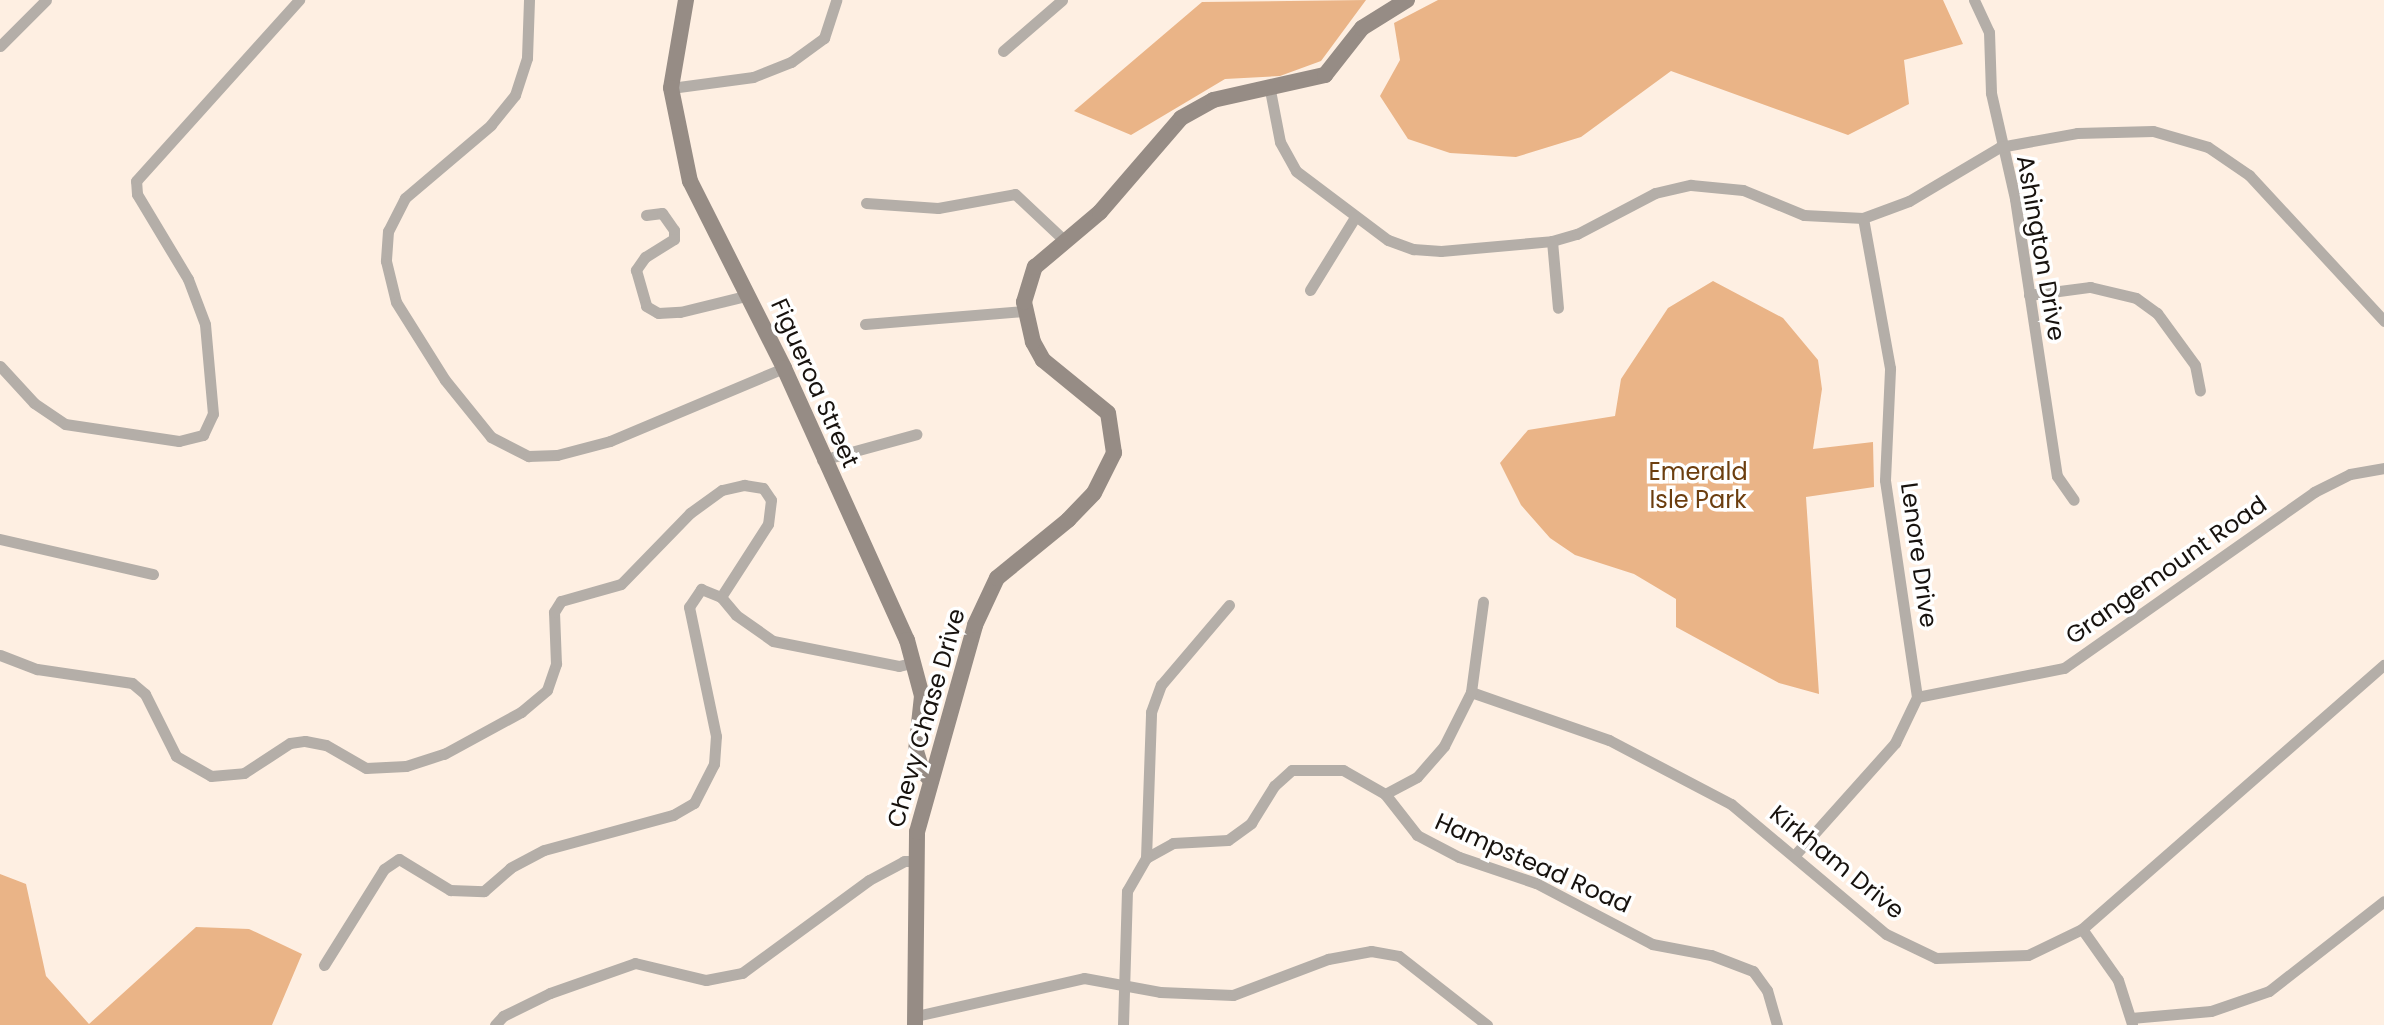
<!DOCTYPE html>
<style>
body{margin:0}
#map{position:relative;width:2384px;height:1025px;overflow:hidden;background:#feefe2;font-family:Poppins,sans-serif}
div>[style]{position:absolute}
.green>*{inset:0;background:#eab487}
.street>*{height:11px;margin:-5.5px;padding:0 5.5px;transform-origin:5.5px;border-radius:5.5px;background:#b4aea8}
.secondary>*{height:16px;margin:-8px;padding:0 8px;transform-origin:8px;border-radius:8px;background:#968c85}
span{translate:-50% -50%;white-space:nowrap;text-align:center;line-height:1.15;-webkit-text-stroke:7px #fff;paint-order:stroke}
.street-label{font-size:24px;color:#17120e}
.park-label{font-size:24px;color:#6c3e0f}
</style>
<div id="map">
<div class="green">
<i style="clip-path:polygon(1366px 0,1321px 61px,1280px 76px,1225px 79px,1131px 135px,1074px 111px,1202px 2px)"></i>
<i style="clip-path:polygon(1438px 0,1943px 0,1963px 44px,1904px 60px,1909px 104px,1848px 135px,1671px 71px,1581px 137px,1516px 157px,1450px 153px,1408px 139px,1380px 96px,1400px 60px,1394px 23px)"></i>
<i style="clip-path:polygon(1713px 281px,1783px 318px,1818px 360px,1822px 389px,1813px 449px,1873px 442px,1874px 487px,1806px 497px,1819px 694px,1779px 683px,1676px 627px,1676px 599px,1634px 574px,1575px 555px,1550px 538px,1521px 505px,1500px 463px,1528px 430px,1615px 416px,1621px 379px,1668px 308px)"></i>
<i style="clip-path:polygon(0 874px,26px 884px,46px 976px,89px 1024px,196px 927px,249px 929px,302px 954px,272px 1025px,0 1025px)"></i>
</div>
<div class="street">
<i style="left:529px;top:0;width:58px;rotate:92deg"></i>
<i style="left:527px;top:58px;width:39px;rotate:108deg"></i>
<i style="left:515px;top:95px;width:38px;rotate:129deg"></i>
<i style="left:491px;top:125px;width:113px;rotate:139.7deg"></i>
<i style="left:405px;top:198px;width:37px;rotate:117deg"></i>
<i style="left:388px;top:231px;width:30px;rotate:94deg"></i>
<i style="left:386px;top:261px;width:42px;rotate:76.3deg"></i>
<i style="left:396px;top:302px;width:92px;rotate:57.9deg"></i>
<i style="left:445px;top:380px;width:73px;rotate:51.1deg"></i>
<i style="left:491px;top:437px;width:42px;rotate:27.2deg"></i>
<i style="left:528px;top:456px;width:29px;rotate:-2deg"></i>
<i style="left:557px;top:455px;width:55px;rotate:-14.8deg"></i>
<i style="left:610px;top:441px;width:189px;rotate:-22.8deg"></i>
<i style="left:1974px;top:0;width:35px;rotate:65deg"></i>
<i style="left:1989px;top:32px;width:61px;rotate:88.1deg"></i>
<i style="left:1991px;top:93px;width:109px;rotate:77.2deg"></i>
<i style="left:2015px;top:199px;width:280px;rotate:81.4deg"></i>
<i style="left:2057px;top:476px;width:29px;rotate:55deg"></i>
<i style="left:0;top:46px;width:65px;rotate:-45deg"></i>
<i style="left:1003px;top:51px;width:78px;rotate:-40.8deg"></i>
<i style="left:671px;top:88px;width:83px;rotate:-7.6deg"></i>
<i style="left:753px;top:77px;width:41px;rotate:-21.5deg"></i>
<i style="left:791px;top:62px;width:41px;rotate:-36deg"></i>
<i style="left:824px;top:38px;width:40px;rotate:-72deg"></i>
<i style="left:1270px;top:90px;width:53px;rotate:79.1deg"></i>
<i style="left:1280px;top:142px;width:33px;rotate:61deg"></i>
<i style="left:1296px;top:171px;width:115px;rotate:36.9deg"></i>
<i style="left:1388px;top:240px;width:27px;rotate:20deg"></i>
<i style="left:1413px;top:249px;width:28px;rotate:4deg"></i>
<i style="left:1441px;top:251px;width:111px;rotate:-5.1deg"></i>
<i style="left:1552px;top:241px;width:26px;rotate:-16deg"></i>
<i style="left:1577px;top:234px;width:88px;rotate:-27.7deg"></i>
<i style="left:1655px;top:193px;width:37px;rotate:-13deg"></i>
<i style="left:1691px;top:185px;width:52px;rotate:5.5deg"></i>
<i style="left:1743px;top:190px;width:66px;rotate:22.3deg"></i>
<i style="left:1804px;top:215px;width:59px;rotate:2.9deg"></i>
<i style="left:1863px;top:218px;width:49px;rotate:-20.3deg"></i>
<i style="left:1909px;top:201px;width:106px;rotate:-30.7deg"></i>
<i style="left:2000px;top:147px;width:78px;rotate:-10.3deg"></i>
<i style="left:2077px;top:133px;width:76px;rotate:-1.5deg"></i>
<i style="left:2153px;top:131px;width:57px;rotate:16.2deg"></i>
<i style="left:2208px;top:147px;width:50px;rotate:34.3deg"></i>
<i style="left:2249px;top:175px;width:199px;rotate:47.2deg"></i>
<i style="left:866px;top:203px;width:72px;rotate:4deg"></i>
<i style="left:938px;top:208px;width:78px;rotate:-10.3deg"></i>
<i style="left:1015px;top:194px;width:66px;rotate:43.2deg"></i>
<i style="left:646px;top:215px;width:16px;rotate:-7deg"></i>
<i style="left:662px;top:213px;width:21px;rotate:55deg"></i>
<i style="left:674px;top:230px;width:9px;rotate:90deg"></i>
<i style="left:674px;top:239px;width:34px;rotate:148deg"></i>
<i style="left:645px;top:257px;width:16px;rotate:125deg"></i>
<i style="left:636px;top:270px;width:37px;rotate:74deg"></i>
<i style="left:646px;top:306px;width:14px;rotate:30deg"></i>
<i style="left:658px;top:313px;width:22px;rotate:-3deg"></i>
<i style="left:680px;top:312px;width:71px;rotate:-13.8deg"></i>
<i style="left:1552px;top:241px;width:67px;rotate:84.9deg"></i>
<i style="left:1310px;top:290px;width:86px;rotate:-58.3deg"></i>
<i style="left:2029px;top:295px;width:62px;rotate:-7.5deg"></i>
<i style="left:2090px;top:287px;width:47px;rotate:13.4deg"></i>
<i style="left:2136px;top:298px;width:26px;rotate:36deg"></i>
<i style="left:2157px;top:313px;width:64px;rotate:53.8deg"></i>
<i style="left:2195px;top:365px;width:26px;rotate:79deg"></i>
<i style="left:865px;top:324px;width:160px;rotate:-4.7deg"></i>
<i style="left:0;top:366px;width:50px;rotate:47.4deg"></i>
<i style="left:34px;top:403px;width:37px;rotate:34deg"></i>
<i style="left:65px;top:424px;width:115px;rotate:8.5deg"></i>
<i style="left:179px;top:441px;width:25px;rotate:-14deg"></i>
<i style="left:203px;top:435px;width:23px;rotate:-65deg"></i>
<i style="left:213px;top:414px;width:90px;rotate:-95.1deg"></i>
<i style="left:205px;top:324px;width:48px;rotate:-110.7deg"></i>
<i style="left:188px;top:279px;width:99px;rotate:-121deg"></i>
<i style="left:137px;top:194px;width:13px;rotate:-94deg"></i>
<i style="left:136px;top:181px;width:244px;rotate:-48deg"></i>
<i style="left:822px;top:460px;width:98px;rotate:-15.3deg"></i>
<i style="left:0;top:539px;width:157px;rotate:12.9deg"></i>
<i style="left:0;top:655px;width:40px;rotate:21deg"></i>
<i style="left:37px;top:669px;width:96px;rotate:8.4deg"></i>
<i style="left:132px;top:683px;width:17px;rotate:40deg"></i>
<i style="left:145px;top:694px;width:69px;rotate:63.4deg"></i>
<i style="left:176px;top:756px;width:40px;rotate:29.7deg"></i>
<i style="left:211px;top:776px;width:33px;rotate:-5deg"></i>
<i style="left:244px;top:773px;width:55px;rotate:-33.1deg"></i>
<i style="left:290px;top:743px;width:15px;rotate:-8deg"></i>
<i style="left:305px;top:741px;width:21px;rotate:11deg"></i>
<i style="left:326px;top:745px;width:46px;rotate:29.9deg"></i>
<i style="left:366px;top:768px;width:40px;rotate:-2.9deg"></i>
<i style="left:406px;top:766px;width:40px;rotate:-18deg"></i>
<i style="left:444px;top:754px;width:88px;rotate:-28.6deg"></i>
<i style="left:521px;top:712px;width:34px;rotate:-40deg"></i>
<i style="left:547px;top:690px;width:28px;rotate:-71deg"></i>
<i style="left:556px;top:664px;width:52px;rotate:-92.2deg"></i>
<i style="left:554px;top:612px;width:13px;rotate:-58deg"></i>
<i style="left:561px;top:601px;width:62px;rotate:-15.8deg"></i>
<i style="left:621px;top:584px;width:99px;rotate:-45.8deg"></i>
<i style="left:690px;top:513px;width:39px;rotate:-36deg"></i>
<i style="left:722px;top:490px;width:23px;rotate:-13deg"></i>
<i style="left:744px;top:485px;width:19px;rotate:9deg"></i>
<i style="left:763px;top:488px;width:14px;rotate:56deg"></i>
<i style="left:771px;top:500px;width:24px;rotate:97deg"></i>
<i style="left:768px;top:524px;width:87px;rotate:122.8deg"></i>
<i style="left:721px;top:597px;width:23px;rotate:50deg"></i>
<i style="left:736px;top:615px;width:45px;rotate:35.1deg"></i>
<i style="left:773px;top:641px;width:128px;rotate:11.2deg"></i>
<i style="left:899px;top:666px;width:16px;rotate:-14deg"></i>
<i style="left:1471px;top:692px;width:146px;rotate:19.2deg"></i>
<i style="left:1609px;top:740px;width:138px;rotate:27.7deg"></i>
<i style="left:1731px;top:804px;width:202px;rotate:40deg"></i>
<i style="left:1886px;top:934px;width:55px;rotate:25.6deg"></i>
<i style="left:1936px;top:958px;width:92px;rotate:-1.9deg"></i>
<i style="left:2028px;top:955px;width:60px;rotate:-25.7deg"></i>
<i style="left:2082px;top:929px;width:401px;rotate:-41.2deg"></i>
<i style="left:1917px;top:697px;width:150px;rotate:-11.2deg"></i>
<i style="left:2064px;top:668px;width:306px;rotate:-35.1deg"></i>
<i style="left:2314px;top:492px;width:40px;rotate:-26.6deg"></i>
<i style="left:2350px;top:474px;width:35px;rotate:-10deg"></i>
<i style="left:1385px;top:794px;width:36px;rotate:-28deg"></i>
<i style="left:1417px;top:777px;width:41px;rotate:-48.9deg"></i>
<i style="left:1444px;top:746px;width:60px;rotate:-63.4deg"></i>
<i style="left:1471px;top:692px;width:91px;rotate:-82.4deg"></i>
<i style="left:1794px;top:856px;width:152px;rotate:-48.2deg"></i>
<i style="left:1895px;top:743px;width:51px;rotate:-64.4deg"></i>
<i style="left:1917px;top:697px;width:219px;rotate:-98.4deg"></i>
<i style="left:1885px;top:480px;width:112px;rotate:-87.4deg"></i>
<i style="left:1890px;top:368px;width:152px;rotate:-100.2deg"></i>
<i style="left:1146px;top:858px;width:31px;rotate:-29deg"></i>
<i style="left:1173px;top:843px;width:55px;rotate:-3.1deg"></i>
<i style="left:1228px;top:840px;width:29px;rotate:-36deg"></i>
<i style="left:1251px;top:823px;width:44px;rotate:-58.1deg"></i>
<i style="left:1274px;top:786px;width:24px;rotate:-42deg"></i>
<i style="left:1292px;top:770px;width:51px"></i>
<i style="left:1343px;top:770px;width:48px;rotate:29.7deg"></i>
<i style="left:1385px;top:794px;width:52px;rotate:52deg"></i>
<i style="left:1417px;top:835px;width:47px;rotate:27.6deg"></i>
<i style="left:1459px;top:857px;width:81px;rotate:18.7deg"></i>
<i style="left:1536px;top:883px;width:131px;rotate:27.7deg"></i>
<i style="left:1652px;top:944px;width:60px;rotate:10.6deg"></i>
<i style="left:1711px;top:955px;width:45px;rotate:20.9deg"></i>
<i style="left:1753px;top:971px;width:24px;rotate:54deg"></i>
<i style="left:1767px;top:990px;width:36px;rotate:74deg"></i>
<i style="left:2082px;top:929px;width:62px;rotate:54.8deg"></i>
<i style="left:2118px;top:980px;width:46px;rotate:72.3deg"></i>
<i style="left:324px;top:965px;width:113px;rotate:-58deg"></i>
<i style="left:384px;top:869px;width:18px;rotate:-34deg"></i>
<i style="left:399px;top:859px;width:60px;rotate:31.3deg"></i>
<i style="left:450px;top:890px;width:34px;rotate:2deg"></i>
<i style="left:484px;top:891px;width:35px;rotate:-41deg"></i>
<i style="left:510px;top:868px;width:38px;rotate:-28deg"></i>
<i style="left:544px;top:850px;width:134px;rotate:-15.2deg"></i>
<i style="left:673px;top:815px;width:24px;rotate:-30deg"></i>
<i style="left:694px;top:803px;width:44px;rotate:-62.9deg"></i>
<i style="left:714px;top:764px;width:28px;rotate:-86deg"></i>
<i style="left:716px;top:736px;width:132px;rotate:-101.8deg"></i>
<i style="left:689px;top:607px;width:22px;rotate:-56deg"></i>
<i style="left:701px;top:589px;width:22px;rotate:22deg"></i>
<i style="left:916px;top:1016px;width:172px;rotate:-12.7deg"></i>
<i style="left:1084px;top:978px;width:77px;rotate:10.4deg"></i>
<i style="left:1160px;top:992px;width:73px;rotate:2.4deg"></i>
<i style="left:1233px;top:995px;width:102px;rotate:-20.8deg"></i>
<i style="left:1328px;top:959px;width:44px;rotate:-10.5deg"></i>
<i style="left:1371px;top:951px;width:28px;rotate:10deg"></i>
<i style="left:1399px;top:956px;width:112px;rotate:38.1deg"></i>
<i style="left:2131px;top:1018px;width:80px;rotate:-5deg"></i>
<i style="left:2211px;top:1011px;width:61px;rotate:-19deg"></i>
<i style="left:2269px;top:991px;width:146px;rotate:-38deg"></i>
<i style="left:495px;top:1025px;width:12px;rotate:-48deg"></i>
<i style="left:503px;top:1016px;width:52px;rotate:-26.1deg"></i>
<i style="left:550px;top:993px;width:90px;rotate:-19.4deg"></i>
<i style="left:635px;top:963px;width:73px;rotate:13.5deg"></i>
<i style="left:706px;top:980px;width:37px;rotate:-11deg"></i>
<i style="left:742px;top:973px;width:157px;rotate:-36.2deg"></i>
<i style="left:869px;top:880px;width:40px;rotate:-28deg"></i>
<i style="left:904px;top:861px;width:10px"></i>
<i style="left:1123px;top:1025px;width:134px;rotate:-88.3deg"></i>
<i style="left:1127px;top:891px;width:38px;rotate:-60deg"></i>
<i style="left:1146px;top:858px;width:146px;rotate:-88deg"></i>
<i style="left:1151px;top:712px;width:29px;rotate:-70deg"></i>
<i style="left:1161px;top:685px;width:105px;rotate:-49.6deg"></i>
</div>
<div class="secondary">
<i style="left:686px;top:0;width:89px;rotate:99.7deg"></i>
<i style="left:671px;top:88px;width:95px;rotate:78.5deg"></i>
<i style="left:690px;top:181px;width:209px;rotate:63.3deg"></i>
<i style="left:784px;top:368px;width:299px;rotate:65.7deg"></i>
<i style="left:907px;top:640px;width:58px;rotate:75deg"></i>
<i style="left:922px;top:696px;width:55px;rotate:96.2deg"></i>
<i style="left:916px;top:751px;width:21px;rotate:73deg"></i>
<i style="left:922px;top:771px;width:13px;rotate:45deg"></i>
<i style="left:915px;top:1025px;width:193px;rotate:-89.4deg"></i>
<i style="left:917px;top:832px;width:215px;rotate:-74.3deg"></i>
<i style="left:975px;top:625px;width:52px;rotate:-64.9deg"></i>
<i style="left:997px;top:578px;width:92px;rotate:-39.2deg"></i>
<i style="left:1068px;top:520px;width:37px;rotate:-46deg"></i>
<i style="left:1094px;top:493px;width:45px;rotate:-63.4deg"></i>
<i style="left:1114px;top:453px;width:40px;rotate:-98.5deg"></i>
<i style="left:1108px;top:413px;width:84px;rotate:-140.8deg"></i>
<i style="left:1043px;top:360px;width:21px;rotate:-119deg"></i>
<i style="left:1033px;top:342px;width:41px;rotate:-102.7deg"></i>
<i style="left:1024px;top:302px;width:37px;rotate:-73deg"></i>
<i style="left:1035px;top:267px;width:85px;rotate:-40.2deg"></i>
<i style="left:1100px;top:212px;width:124px;rotate:-49.2deg"></i>
<i style="left:1181px;top:118px;width:37px;rotate:-29deg"></i>
<i style="left:1213px;top:100px;width:115px;rotate:-12.6deg"></i>
<i style="left:1325px;top:75px;width:60px;rotate:-51.8deg"></i>
<i style="left:1362px;top:28px;width:53px;rotate:-31.9deg"></i>
</div>
<div class="street-label">
<span style="left:2041px;top:248px;rotate:80deg">Ashington Drive</span>
<span style="left:815px;top:383px;rotate:66deg">Figueroa Street</span>
<span style="left:1919px;top:555px;rotate:82deg">Lenore Drive</span>
<span style="left:2166px;top:570px;rotate:-35deg">Grangemount Road</span>
<span style="left:926px;top:718px;rotate:-74deg">Chevy Chase Drive</span>
<span style="left:1837px;top:862px;rotate:39deg">Kirkham Drive</span>
<span style="left:1533px;top:863px;rotate:24deg">Hampstead Road</span>
</div>
<div class="park-label">
<span style="left:1698px;top:486px">Emerald<br>Isle Park</span>
</div>
</div>
